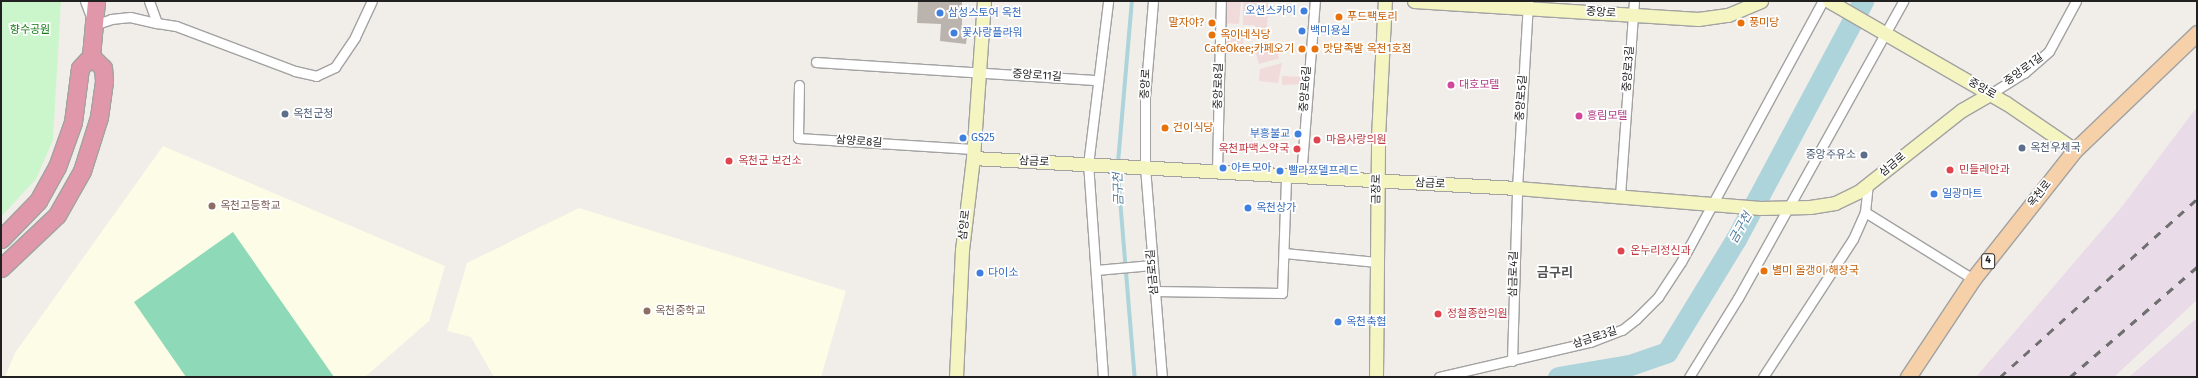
<!DOCTYPE html>
<meta charset="utf-8">
<style>
body{margin:0}
#map{position:relative;width:2198px;height:378px;overflow:hidden;background:#f1eee9;font-family:"Fira Sans","Noto Sans KR",sans-serif}
div>[style]{position:absolute}
.commercial>*{inset:0;background:#f0dada;transform-origin:0 0}
.industrial>*{inset:0;background:#e9dbe8}
.education>*{inset:0;background:#fdfce6}
.park>*{inset:0;background:#cbf6cb}
.pitch>*{inset:0;background:#8ed9b7}
.stream>*{height:3.5px;margin:-1.75px;padding:0 1.75px;transform-origin:1.75px;border-radius:1.75px;background:#add3db}
.river>*{height:21px;margin:-10.5px;padding:0 10.5px;transform-origin:10.5px;border-radius:10.5px;background:#add3db}
.building>*{inset:0;background:#bab3ae}
.roads{filter:drop-shadow(1px 0 #a2a2a2) drop-shadow(-1px 0 #a2a2a2) drop-shadow(0 1px #a2a2a2) drop-shadow(0 -1px #a2a2a2)}
.street>*{height:9px;margin:-4.5px;padding:0 4.5px;transform-origin:4.5px;border-radius:4.5px;background:#fff}
.secondary>*{height:13px;margin:-6.5px;padding:0 6.5px;transform-origin:6.5px;border-radius:6.5px;background:#f5f5c2}
.primary>*{height:15px;margin:-7.5px;padding:0 7.5px;transform-origin:7.5px;border-radius:7.5px;background:#f5d0a9}
.highway>*{height:17px;margin:-8.5px;padding:0 8.5px;transform-origin:8.5px;border-radius:8.5px;background:#e197aa}
.rail>*{height:3px;margin-top:-1.5px;transform-origin:0;background:repeating-linear-gradient(90deg,#6f6f6f 0 8px,transparent 0 16px)}
.dots>*{width:11px;height:11px;translate:-50% -50%;box-sizing:border-box;border:2px solid #fff;border-radius:50%}
span{translate:-50% -50%;white-space:nowrap;text-align:center;line-height:1.15;-webkit-text-stroke:3.5px #fff;paint-order:stroke}
.shield-label span{padding:1px 3px;background:#fff;border:1px solid;border-radius:3px;-webkit-text-stroke-width:0}
.shield-label{font-size:10px;color:#212121;font-weight:700}
.shop-label{font-size:11px;color:#366cbe}
.right{translate:-100% -50%;text-align:right}
.left{translate:0 -50%;text-align:left}
.street-label{font-size:11px;color:#212121}
.food-label{font-size:11px;color:#c56008}
.park-label{font-size:11px;color:#157a17}
.hotel-label{font-size:11px;color:#b23c85}
.service-label{font-size:11px;color:#4e5e75}
.health-label{font-size:11px;color:#be3a42}
.education-label{font-size:11px;color:#785e54}
.water-label{font-size:12px;color:#4d799c;font-style:italic}
.quarter-label{font-size:13px;color:#545454;font-weight:700}
.frame{position:absolute;inset:0;border:2px solid #212121;pointer-events:none}
</style>
<div id="map">
<div class="commercial">
<i style="clip-path:polygon(1223px 1px,1241px 1px,1239px 24px,1223px 23px)"></i>
<i style="clip-path:polygon(1243px 1px,1268px 1px,1267px 37px,1256px 38px,1255px 25px,1243px 25px)"></i>
<i style="clip-path:polygon(1223px 31px,1237px 33px,1243px 37px,1244px 54px,1222px 54px)"></i>
<i style="left:1275px;top:43px;width:16px;height:21px;rotate:75deg"></i>
<i style="clip-path:polygon(1282px 63px,1278px 83px,1259px 81px,1260px 69px)"></i>
<i style="clip-path:polygon(1282px 76px,1304px 77px,1304px 84px,1282px 85px)"></i>
</div>
<div class="industrial">
<i style="clip-path:polygon(2197px 107px,2197px 300px,2114px 377px,1976px 377px,2120px 209px)"></i>
<i style="clip-path:polygon(2197px 318px,2197px 377px,2129px 377px)"></i>
</div>
<div class="education">
<i style="clip-path:polygon(163px 146px,445px 266px,429px 321px,365px 377px,5px 377px,15px 353px)"></i>
<i style="clip-path:polygon(579px 208px,846px 291px,821px 377px,494px 377px,471px 337px,447px 331px,467px 263px)"></i>
</div>
<div class="park">
<i style="clip-path:polygon(1px 1px,61px 1px,53px 140px,36px 179px,1px 217px)"></i>
</div>
<div class="pitch">
<i style="clip-path:polygon(233px 232px,334px 377px,186px 377px,134px 302px)"></i>
</div>
<div class="stream">
<i style="left:1118px;top:163px;width:163px;rotate:-85.1deg"></i>
<i style="left:1118px;top:169px;width:209px;rotate:85.3deg"></i>
</div>
<div class="river">
<i style="left:1558px;top:377px;width:73px;rotate:-9.5deg"></i>
<i style="left:1630px;top:365px;width:39px;rotate:-19deg"></i>
<i style="left:1667px;top:352px;width:132px;rotate:-58.6deg"></i>
<i style="left:1736px;top:239px;width:270px;rotate:-61.9deg"></i>
</div>
<div class="building">
<i style="clip-path:polygon(918px 1px,962px 1px,962px 25px,968px 26px,966px 44px,940px 41px,941px 24px,917px 23px)"></i>
</div>
<div class="roads">
<div class="street">
<i style="left:85px;top:1px;width:26px;rotate:69deg"></i>
<i style="left:94px;top:25px;width:18px;rotate:-19deg"></i>
<i style="left:111px;top:19px;width:19px;rotate:-6deg"></i>
<i style="left:130px;top:17px;width:28px;rotate:13deg"></i>
<i style="left:149px;top:1px;width:23px;rotate:70deg"></i>
<i style="left:157px;top:23px;width:19px;rotate:9deg"></i>
<i style="left:176px;top:26px;width:127px;rotate:20.7deg"></i>
<i style="left:295px;top:71px;width:22px;rotate:13deg"></i>
<i style="left:316px;top:76px;width:21px;rotate:-25deg"></i>
<i style="left:335px;top:67px;width:36px;rotate:-56deg"></i>
<i style="left:355px;top:37px;width:40px;rotate:-65deg"></i>
<i style="left:1153px;top:1px;width:96px;rotate:94.8deg"></i>
<i style="left:1145px;top:97px;width:70px;rotate:90deg"></i>
<i style="left:1145px;top:167px;width:211px;rotate:85.4deg"></i>
<i style="left:816px;top:62px;width:282px;rotate:3.7deg"></i>
<i style="left:799px;top:85px;width:53px;rotate:91.1deg"></i>
<i style="left:798px;top:138px;width:175px;rotate:3.6deg"></i>
<i style="left:1990px;top:94px;width:40px;rotate:-32deg"></i>
<i style="left:2024px;top:73px;width:33px;rotate:-41deg"></i>
<i style="left:2049px;top:51px;width:57px;rotate:-61.6deg"></i>
<i style="left:1217px;top:171px;width:170px;rotate:-88.7deg"></i>
<i style="left:1301px;top:177px;width:177px;rotate:-85.5deg"></i>
<i style="left:1620px;top:196px;width:196px;rotate:-85.9deg"></i>
<i style="left:1865px;top:212px;width:127px;rotate:31.8deg"></i>
<i style="left:1284px;top:253px;width:93px;rotate:5.5deg"></i>
<i style="left:1096px;top:270px;width:56px;rotate:-5.1deg"></i>
<i style="left:1154px;top:291px;width:128px;rotate:0.9deg"></i>
<i style="left:1282px;top:293px;width:117px;rotate:-88deg"></i>
<i style="left:1512px;top:361px;width:173px;rotate:-88.3deg"></i>
<i style="left:1517px;top:188px;width:187px;rotate:-86.6deg"></i>
<i style="left:1103px;top:377px;width:213px;rotate:-94deg"></i>
<i style="left:1088px;top:165px;width:165px;rotate:-83deg"></i>
<i style="left:1439px;top:377px;width:155px;rotate:-13.1deg"></i>
<i style="left:1590px;top:342px;width:34px;rotate:-21deg"></i>
<i style="left:1622px;top:330px;width:18px;rotate:-38deg"></i>
<i style="left:1636px;top:319px;width:31px;rotate:-45deg"></i>
<i style="left:1658px;top:297px;width:42px;rotate:-56.7deg"></i>
<i style="left:1681px;top:262px;width:297px;rotate:-61.5deg"></i>
<i style="left:1689px;top:377px;width:93px;rotate:-58.2deg"></i>
<i style="left:1738px;top:298px;width:340px;rotate:-60.9deg"></i>
<i style="left:1763px;top:377px;width:165px;rotate:-56.9deg"></i>
<i style="left:1853px;top:239px;width:30px;rotate:-66deg"></i>
<i style="left:1865px;top:212px;width:28px;rotate:-84deg"></i>
</div>
<div class="secondary">
<i style="left:1414px;top:1px;width:285px;rotate:3.6deg"></i>
<i style="left:1698px;top:19px;width:30px;rotate:-8deg"></i>
<i style="left:1728px;top:15px;width:36px;rotate:-23deg"></i>
<i style="left:1829px;top:1px;width:204px;rotate:30deg"></i>
<i style="left:2006px;top:103px;width:83px;rotate:34.3deg"></i>
<i style="left:973px;top:158px;width:545px;rotate:3.16deg"></i>
<i style="left:1517px;top:188px;width:244px;rotate:4.7deg"></i>
<i style="left:1760px;top:208px;width:50px;rotate:-1.1deg"></i>
<i style="left:1810px;top:207px;width:25px;rotate:-9deg"></i>
<i style="left:1835px;top:203px;width:25px;rotate:-26deg"></i>
<i style="left:1858px;top:192px;width:132px;rotate:-38.3deg"></i>
<i style="left:1962px;top:110px;width:32px;rotate:-30deg"></i>
<i style="left:956px;top:377px;width:127px;rotate:-87.3deg"></i>
<i style="left:962px;top:250px;width:93px;rotate:-83.2deg"></i>
<i style="left:973px;top:158px;width:157px;rotate:-86deg"></i>
<i style="left:1376px;top:377px;width:240px;rotate:-89.5deg"></i>
<i style="left:1378px;top:137px;width:136px;rotate:-87.1deg"></i>
</div>
<div class="primary">
<i style="left:1908px;top:377px;width:118px;rotate:-56.4deg"></i>
<i style="left:1973px;top:279px;width:164px;rotate:-51.7deg"></i>
<i style="left:2075px;top:150px;width:169px;rotate:-43.8deg"></i>
</div>
<div class="highway">
<i style="left:1px;top:239px;width:53px;rotate:-45.8deg"></i>
<i style="left:38px;top:201px;width:39px;rotate:-61deg"></i>
<i style="left:57px;top:167px;width:48px;rotate:-70.4deg"></i>
<i style="left:73px;top:122px;width:54px;rotate:-82.6deg"></i>
<i style="left:80px;top:68px;width:16px;rotate:-47deg"></i>
<i style="left:91px;top:56px;width:55px;rotate:-84.8deg"></i>
<i style="left:1px;top:268px;width:77px;rotate:-43.4deg"></i>
<i style="left:57px;top:215px;width:51px;rotate:-60.4deg"></i>
<i style="left:82px;top:171px;width:57px;rotate:-72.5deg"></i>
<i style="left:99px;top:117px;width:36px;rotate:-82deg"></i>
<i style="left:104px;top:81px;width:13px;rotate:-94deg"></i>
<i style="left:103px;top:68px;width:17px;rotate:-135deg"></i>
</div>
</div>
<div class="rail">
<i style="left:2000px;top:377px;width:266px;rotate:-42.1deg"></i>
<i style="left:2070px;top:377px;width:168px;rotate:-40.9deg"></i>
</div>
<div class="dots">
<i style="left:1304px;top:11px;background:#3f7fe0"></i>
<i style="left:940px;top:13px;background:#3f7fe0"></i>
<i style="left:1339px;top:17px;background:#e8710a"></i>
<i style="left:1212px;top:23px;background:#e8710a"></i>
<i style="left:1741px;top:23px;background:#e8710a"></i>
<i style="left:1302px;top:31px;background:#3f7fe0"></i>
<i style="left:954px;top:33px;background:#3f7fe0"></i>
<i style="left:1212px;top:35px;background:#e8710a"></i>
<i style="left:1302px;top:49px;background:#e8710a"></i>
<i style="left:1315px;top:49px;background:#e8710a"></i>
<i style="left:1451px;top:85px;background:#d1479c"></i>
<i style="left:285px;top:114px;background:#5c6f8a"></i>
<i style="left:1579px;top:116px;background:#d1479c"></i>
<i style="left:1165px;top:128px;background:#e8710a"></i>
<i style="left:1298px;top:134px;background:#3f7fe0"></i>
<i style="left:963px;top:138px;background:#3f7fe0"></i>
<i style="left:1317px;top:140px;background:#e0444e"></i>
<i style="left:2022px;top:148px;background:#5c6f8a"></i>
<i style="left:1297px;top:149px;background:#e0444e"></i>
<i style="left:1864px;top:155px;background:#5c6f8a"></i>
<i style="left:729px;top:161px;background:#e0444e"></i>
<i style="left:1223px;top:168px;background:#3f7fe0"></i>
<i style="left:1950px;top:170px;background:#e0444e"></i>
<i style="left:1280px;top:171px;background:#3f7fe0"></i>
<i style="left:1934px;top:194px;background:#3f7fe0"></i>
<i style="left:212px;top:206px;background:#8d6e63"></i>
<i style="left:1248px;top:208px;background:#3f7fe0"></i>
<i style="left:1621px;top:251px;background:#e0444e"></i>
<i style="left:1764px;top:271px;background:#e8710a"></i>
<i style="left:980px;top:273px;background:#3f7fe0"></i>
<i style="left:647px;top:311px;background:#8d6e63"></i>
<i style="left:1438px;top:314px;background:#e0444e"></i>
<i style="left:1338px;top:322px;background:#3f7fe0"></i>
</div>
<div class="shield-label">
<span style="left:1988px;top:261px">4</span>
</div>
<div class="shop-label">
<span class="right" style="left:1296px;top:11px">오션스카이</span>
<span class="left" style="left:948px;top:13px">삼성스토어 옥천</span>
<span class="left" style="left:1310px;top:31px">백미용실</span>
<span class="left" style="left:962px;top:33px">꽃사랑플라워</span>
<span class="right" style="left:1290px;top:134px">부흥불교</span>
<span class="left" style="left:971px;top:138px">GS25</span>
<span class="left" style="left:1231px;top:168px">아트모아</span>
<span class="left" style="left:1288px;top:171px">빨라쬬델프레드</span>
<span class="left" style="left:1942px;top:194px">일광마트</span>
<span class="left" style="left:1256px;top:208px">옥천상가</span>
<span class="left" style="left:988px;top:273px">다이소</span>
<span class="left" style="left:1346px;top:322px">옥천축협</span>
</div>
<div class="street-label">
<span style="left:1601px;top:13px;rotate:4deg">중앙로</span>
<span style="left:1629px;top:69px;rotate:-86deg">중앙로3길</span>
<span style="left:2024px;top:70px;rotate:-36deg">중앙로1길</span>
<span style="left:1037px;top:76px;rotate:4deg">중앙로11길</span>
<span style="left:1146px;top:84px;rotate:-87deg">중앙로</span>
<span style="left:1219px;top:86px;rotate:-89deg">중앙로8길</span>
<span style="left:1306px;top:89px;rotate:-86deg">중앙로6길</span>
<span style="left:1982px;top:89px;rotate:30deg">중앙로</span>
<span style="left:1522px;top:98px;rotate:-86deg">중앙로5길</span>
<span style="left:859px;top:142px;rotate:4deg">삼양로8길</span>
<span style="left:1034px;top:162px;rotate:3deg">삼금로</span>
<span style="left:1893px;top:165px;rotate:-40deg">삼금로</span>
<span style="left:1430px;top:184px;rotate:3deg">삼금로</span>
<span style="left:1377px;top:189px;rotate:-89deg">금장로</span>
<span style="left:2040px;top:194px;rotate:-52deg">옥천로</span>
<span style="left:965px;top:225px;rotate:-84deg">삼양로</span>
<span style="left:1153px;top:272px;rotate:-95deg">삼금로5길</span>
<span style="left:1514px;top:274px;rotate:-89deg">삼금로4길</span>
<span style="left:1595px;top:338px;rotate:-18deg">삼금로3길</span>
</div>
<div class="food-label">
<span class="left" style="left:1347px;top:17px">푸드팩토리</span>
<span class="right" style="left:1204px;top:23px">말자야?</span>
<span class="left" style="left:1749px;top:23px">풍미당</span>
<span class="left" style="left:1220px;top:35px">옥이네식당</span>
<span class="right" style="left:1294px;top:49px">CafeOkee;카페오기</span>
<span class="left" style="left:1323px;top:49px">맛담족발 옥천1호점</span>
<span class="left" style="left:1173px;top:128px">건이식당</span>
<span class="left" style="left:1772px;top:271px">별미 올갱이 해장국</span>
</div>
<div class="park-label">
<span style="left:30px;top:30px">향수공원</span>
</div>
<div class="hotel-label">
<span class="left" style="left:1459px;top:85px">대호모텔</span>
<span class="left" style="left:1587px;top:116px">흥림모텔</span>
</div>
<div class="service-label">
<span class="left" style="left:293px;top:114px">옥천군청</span>
<span class="left" style="left:2030px;top:148px">옥천우체국</span>
<span class="right" style="left:1856px;top:155px">중앙주유소</span>
</div>
<div class="health-label">
<span class="left" style="left:1326px;top:140px">마음사랑의원</span>
<span class="right" style="left:1289px;top:149px">옥천파맥스약국</span>
<span class="left" style="left:738px;top:161px">옥천군 보건소</span>
<span class="left" style="left:1959px;top:170px">민들레안과</span>
<span class="left" style="left:1630px;top:251px">온누리정신과</span>
<span class="left" style="left:1447px;top:314px">정철종한의원</span>
</div>
<div class="education-label">
<span class="left" style="left:220px;top:206px">옥천고등학교</span>
<span class="left" style="left:655px;top:311px">옥천중학교</span>
</div>
<div class="water-label">
<span style="left:1119px;top:189px;rotate:-92deg">금구천</span>
<span style="left:1741px;top:228px;rotate:-61deg">금구천</span>
</div>
<div class="quarter-label">
<span style="left:1555px;top:273px">금구리</span>
</div>
<div class="frame"></div>
</div>
